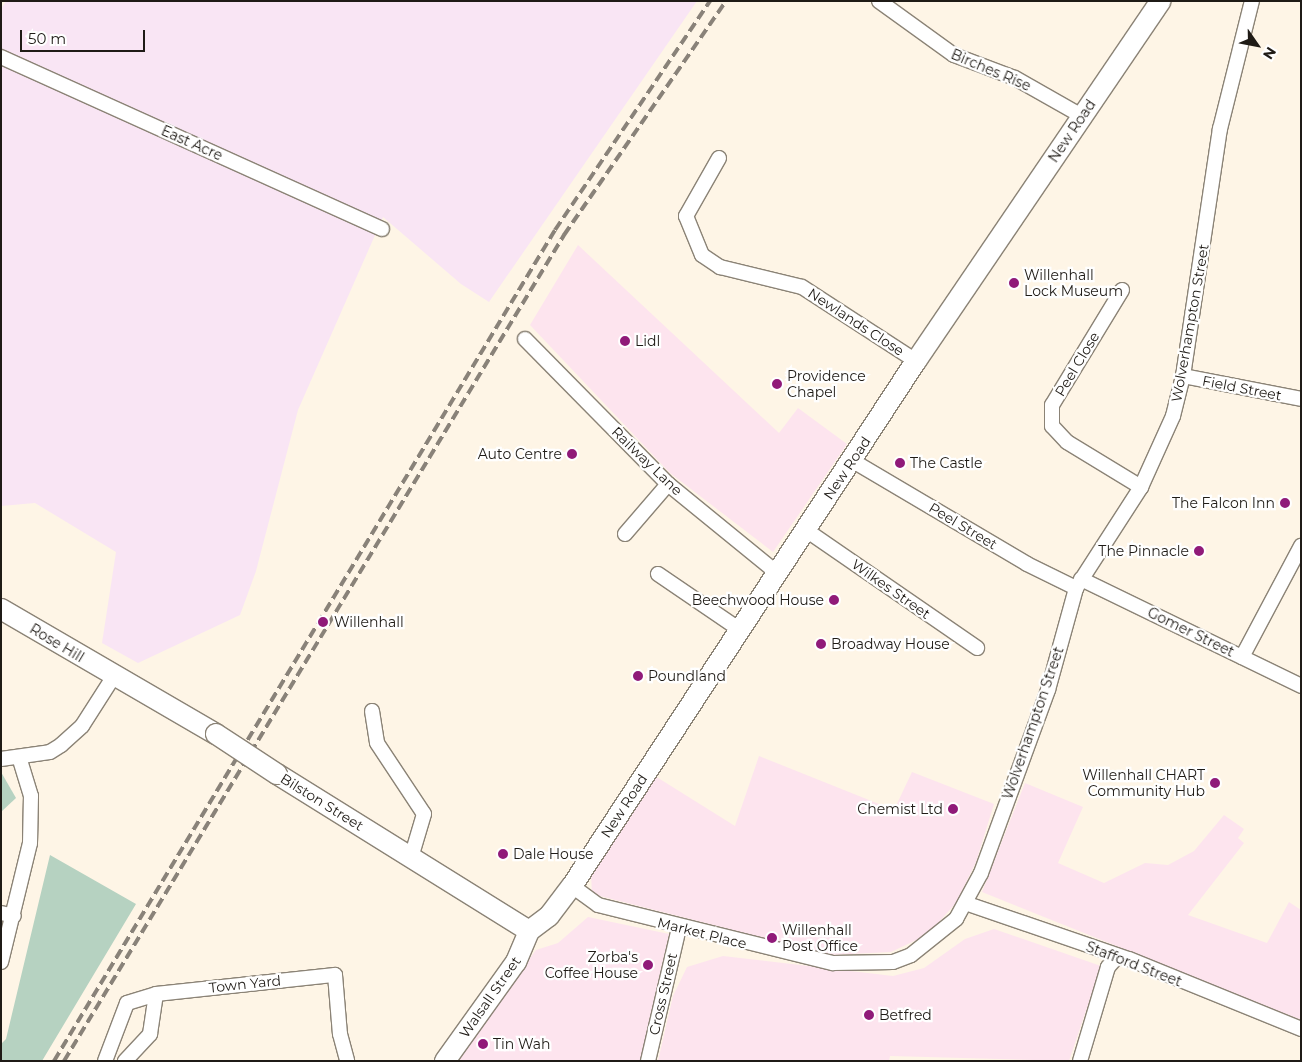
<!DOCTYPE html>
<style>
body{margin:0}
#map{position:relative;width:1302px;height:1062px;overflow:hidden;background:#fef5e6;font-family:Montserrat,sans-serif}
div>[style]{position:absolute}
.commercial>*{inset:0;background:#fde4ee}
.industrial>*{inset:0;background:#f9e5f4}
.green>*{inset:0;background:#b6d2c1}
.roads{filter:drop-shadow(1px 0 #8b8376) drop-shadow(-1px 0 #8b8376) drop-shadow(0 1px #8b8376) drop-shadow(0 -1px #8b8376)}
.street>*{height:14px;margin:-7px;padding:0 7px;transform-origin:7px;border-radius:7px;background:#fff}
.secondary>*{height:20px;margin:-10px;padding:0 10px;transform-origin:10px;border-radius:10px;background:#fff}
.rail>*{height:4px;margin-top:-2px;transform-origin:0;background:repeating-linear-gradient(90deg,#898279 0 10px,transparent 0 15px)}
.bridges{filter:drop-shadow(1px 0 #8b8376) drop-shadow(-1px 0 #8b8376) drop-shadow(0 1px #8b8376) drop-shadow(0 -1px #8b8376)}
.secondary-bridge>*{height:20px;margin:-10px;padding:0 10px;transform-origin:10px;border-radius:10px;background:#fff}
.dots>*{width:14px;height:14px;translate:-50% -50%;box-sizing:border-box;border:2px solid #fff;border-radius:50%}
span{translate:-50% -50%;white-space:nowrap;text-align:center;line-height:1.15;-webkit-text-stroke:4.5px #fff;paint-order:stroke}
.street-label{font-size:14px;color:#1f1b16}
.poi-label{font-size:14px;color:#1f1b16}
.left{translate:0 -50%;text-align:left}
.right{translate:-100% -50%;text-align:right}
.frame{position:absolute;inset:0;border:2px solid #1f1b16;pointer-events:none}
.north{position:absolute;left:1232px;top:20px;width:50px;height:50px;-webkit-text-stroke:4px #fff;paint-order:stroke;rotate:123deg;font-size:14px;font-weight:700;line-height:20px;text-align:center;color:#1f1b16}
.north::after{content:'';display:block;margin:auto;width:18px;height:22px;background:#1f1b16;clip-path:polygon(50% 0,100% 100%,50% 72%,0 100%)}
.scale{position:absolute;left:20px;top:30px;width:125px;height:22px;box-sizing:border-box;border:2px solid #1f1b16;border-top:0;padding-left:6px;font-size:15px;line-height:18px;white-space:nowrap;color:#1f1b16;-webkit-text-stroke:4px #fff;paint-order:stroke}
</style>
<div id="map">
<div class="commercial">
<i style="clip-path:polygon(578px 245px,779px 433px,798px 408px,847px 444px,773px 552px,670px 473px,530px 325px)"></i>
<i style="clip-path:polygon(759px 756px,894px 810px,912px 772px,994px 804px,976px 862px,956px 903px,927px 935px,891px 952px,831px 955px,592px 894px,591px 874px,655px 776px,735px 826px)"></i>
<i style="clip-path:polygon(1025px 783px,1083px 807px,1058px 863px,1104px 883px,1145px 863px,1168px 865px,1194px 851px,1224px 815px,1244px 829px,1238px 838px,1244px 843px,1188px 915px,1267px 943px,1289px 902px,1301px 910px,1301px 1020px,982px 892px)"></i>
<i style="clip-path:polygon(588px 917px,669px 934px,640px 1061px,454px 1061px,536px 950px,558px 943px)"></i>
<i style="clip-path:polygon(994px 929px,1101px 966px,1069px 1061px,890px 1056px,889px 1061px,658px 1061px,673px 996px,687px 967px,723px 956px,893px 976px,924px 968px,965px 939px)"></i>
</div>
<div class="industrial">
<i style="clip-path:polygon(6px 1px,697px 1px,489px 302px,461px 284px,383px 217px,298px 410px,256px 571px,240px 615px,138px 663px,102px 643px,116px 552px,35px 503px,1px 506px,1px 9px)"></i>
</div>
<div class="green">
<i style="clip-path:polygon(1px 772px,16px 798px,1px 812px)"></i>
<i style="clip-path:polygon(50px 855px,136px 904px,42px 1061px,1px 1061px,1px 1044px,6px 1039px)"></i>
</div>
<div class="roads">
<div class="street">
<i style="left:879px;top:1px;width:92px;rotate:35.8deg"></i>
<i style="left:954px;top:55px;width:65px;rotate:20.7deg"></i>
<i style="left:1015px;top:78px;width:77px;rotate:29.6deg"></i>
<i style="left:1px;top:57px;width:418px;rotate:24.3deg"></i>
<i style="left:719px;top:158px;width:67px;rotate:119.6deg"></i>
<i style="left:686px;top:216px;width:42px;rotate:67.7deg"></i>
<i style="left:702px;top:255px;width:22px;rotate:34deg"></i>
<i style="left:720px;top:267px;width:84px;rotate:13.7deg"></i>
<i style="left:802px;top:287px;width:136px;rotate:33deg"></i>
<i style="left:1122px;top:290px;width:135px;rotate:121.3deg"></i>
<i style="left:1052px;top:405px;width:21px;rotate:90deg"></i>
<i style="left:1052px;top:426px;width:22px;rotate:47deg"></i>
<i style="left:1067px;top:442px;width:87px;rotate:31.3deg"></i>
<i style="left:525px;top:339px;width:204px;rotate:45.4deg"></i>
<i style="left:668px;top:484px;width:141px;rotate:39.2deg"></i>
<i style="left:1183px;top:376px;width:120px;rotate:11deg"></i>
<i style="left:853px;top:461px;width:202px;rotate:30.6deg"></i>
<i style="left:1027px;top:564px;width:55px;rotate:26.1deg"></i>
<i style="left:806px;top:530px;width:208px;rotate:34.6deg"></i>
<i style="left:625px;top:534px;width:66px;rotate:-49.3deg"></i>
<i style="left:658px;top:574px;width:99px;rotate:34.3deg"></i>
<i style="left:1081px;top:579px;width:245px;rotate:25.9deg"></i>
<i style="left:1242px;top:657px;width:126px;rotate:-62deg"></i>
<i style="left:372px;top:711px;width:32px;rotate:81deg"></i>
<i style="left:377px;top:743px;width:85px;rotate:56.5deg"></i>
<i style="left:424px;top:814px;width:46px;rotate:106.5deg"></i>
<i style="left:1px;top:759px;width:49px;rotate:-8.1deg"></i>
<i style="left:50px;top:752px;width:13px;rotate:-32deg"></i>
<i style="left:61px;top:745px;width:28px;rotate:-42deg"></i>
<i style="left:82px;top:726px;width:59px;rotate:-57.4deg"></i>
<i style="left:572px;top:886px;width:32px;rotate:36deg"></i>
<i style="left:598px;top:905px;width:242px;rotate:13.9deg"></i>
<i style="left:833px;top:963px;width:60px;rotate:-1deg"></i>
<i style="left:893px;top:962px;width:19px;rotate:-21deg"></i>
<i style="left:911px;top:955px;width:58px;rotate:-38.7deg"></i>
<i style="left:956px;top:919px;width:52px;rotate:-61.5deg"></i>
<i style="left:981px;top:873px;width:195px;rotate:-69.9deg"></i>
<i style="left:1048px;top:690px;width:106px;rotate:-74.6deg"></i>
<i style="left:1076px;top:588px;width:120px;rotate:-57.2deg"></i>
<i style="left:1141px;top:487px;width:78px;rotate:-65.7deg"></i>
<i style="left:1173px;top:416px;width:41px;rotate:-76deg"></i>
<i style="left:1183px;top:376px;width:250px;rotate:-81.5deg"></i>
<i style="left:1220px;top:129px;width:132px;rotate:-76deg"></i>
<i style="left:965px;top:903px;width:173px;rotate:18.9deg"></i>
<i style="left:1129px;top:959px;width:186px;rotate:22.1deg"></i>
<i style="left:1px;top:913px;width:13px;rotate:13deg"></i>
<i style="left:1px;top:962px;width:122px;rotate:-76.3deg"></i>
<i style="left:30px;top:843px;width:47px;rotate:-88.8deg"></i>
<i style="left:31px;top:796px;width:39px;rotate:-107deg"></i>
<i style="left:105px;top:1061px;width:62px;rotate:-69.2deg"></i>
<i style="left:127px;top:1003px;width:30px;rotate:-17deg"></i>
<i style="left:156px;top:994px;width:180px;rotate:-6.1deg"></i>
<i style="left:335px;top:975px;width:59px;rotate:85.2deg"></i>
<i style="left:340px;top:1034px;width:28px;rotate:75deg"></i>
<i style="left:125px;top:1061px;width:37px;rotate:-47deg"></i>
<i style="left:150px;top:1034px;width:40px;rotate:-81.5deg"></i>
<i style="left:648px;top:1061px;width:137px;rotate:-76.9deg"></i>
<i style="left:1080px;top:1061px;width:98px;rotate:-73.4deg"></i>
<i style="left:1108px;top:967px;width:15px;rotate:-48deg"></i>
</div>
<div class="secondary">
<i style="left:1px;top:609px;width:249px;rotate:30.2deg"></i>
<i style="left:277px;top:774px;width:297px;rotate:31.9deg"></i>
<i style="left:529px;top:931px;width:25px;rotate:-37deg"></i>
<i style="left:549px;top:916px;width:38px;rotate:-53deg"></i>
<i style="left:572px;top:886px;width:628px;rotate:-56.77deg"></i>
<i style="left:916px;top:361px;width:435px;rotate:-55.8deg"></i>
<i style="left:445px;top:1061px;width:122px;rotate:-54.4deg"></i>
<i style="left:516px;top:962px;width:34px;rotate:-67deg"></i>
</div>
</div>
<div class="rail">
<i style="left:54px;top:1061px;width:970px;rotate:-58.91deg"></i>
<i style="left:555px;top:230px;width:277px;rotate:-55.9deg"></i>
<i style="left:64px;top:1061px;width:966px;rotate:-58.81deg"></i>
<i style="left:564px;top:235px;width:285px;rotate:-55.3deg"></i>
</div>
<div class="bridges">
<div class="secondary-bridge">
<i style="left:216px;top:734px;width:73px;rotate:33.3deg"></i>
</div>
</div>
<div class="dots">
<i style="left:1014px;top:283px;background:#901a79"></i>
<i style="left:625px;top:341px;background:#901a79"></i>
<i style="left:777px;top:384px;background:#901a79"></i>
<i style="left:572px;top:454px;background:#901a79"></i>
<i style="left:900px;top:463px;background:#901a79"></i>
<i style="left:1285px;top:503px;background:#901a79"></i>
<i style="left:1199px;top:551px;background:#901a79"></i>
<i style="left:834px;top:600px;background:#901a79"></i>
<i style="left:323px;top:622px;background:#901a79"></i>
<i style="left:821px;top:644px;background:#901a79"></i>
<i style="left:638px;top:676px;background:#901a79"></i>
<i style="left:1215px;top:783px;background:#901a79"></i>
<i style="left:953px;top:809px;background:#901a79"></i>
<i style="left:503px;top:854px;background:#901a79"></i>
<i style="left:772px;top:938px;background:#901a79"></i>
<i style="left:648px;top:965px;background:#901a79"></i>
<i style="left:869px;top:1015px;background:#901a79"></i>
<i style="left:483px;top:1044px;background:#901a79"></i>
</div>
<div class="street-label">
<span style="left:991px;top:70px;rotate:23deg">Birches Rise</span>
<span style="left:1072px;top:131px;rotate:-56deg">New Road</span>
<span style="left:192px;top:143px;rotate:24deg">East Acre</span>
<span style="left:856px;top:322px;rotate:33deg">Newlands Close</span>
<span style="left:1190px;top:323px;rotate:-80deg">Wolverhampton Street</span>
<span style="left:1077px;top:364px;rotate:-59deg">Peel Close</span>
<span style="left:1242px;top:388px;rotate:11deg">Field Street</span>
<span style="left:647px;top:461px;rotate:44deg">Railway Lane</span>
<span style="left:847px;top:468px;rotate:-56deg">New Road</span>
<span style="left:963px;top:526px;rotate:31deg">Peel Street</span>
<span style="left:891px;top:589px;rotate:35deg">Wilkes Street</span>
<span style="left:1191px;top:632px;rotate:26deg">Gomer Street</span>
<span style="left:57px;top:643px;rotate:31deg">Rose Hill</span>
<span style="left:1033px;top:723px;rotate:-71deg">Wolverhampton Street</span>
<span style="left:322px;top:802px;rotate:32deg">Bilston Street</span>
<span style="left:624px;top:806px;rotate:-57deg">New Road</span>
<span style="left:702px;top:933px;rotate:14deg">Market Place</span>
<span style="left:1134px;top:964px;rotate:21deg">Stafford Street</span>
<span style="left:245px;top:984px;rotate:-6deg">Town Yard</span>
<span style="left:663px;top:994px;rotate:-77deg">Cross Street</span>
<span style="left:490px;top:997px;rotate:-55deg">Walsall Street</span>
</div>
<div class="poi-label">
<span class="left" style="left:1024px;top:283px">Willenhall<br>Lock Museum</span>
<span class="left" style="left:635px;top:341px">Lidl</span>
<span class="left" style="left:787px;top:384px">Providence<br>Chapel</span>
<span class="right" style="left:562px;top:454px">Auto Centre</span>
<span class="left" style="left:910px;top:463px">The Castle</span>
<span class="right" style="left:1275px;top:503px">The Falcon Inn</span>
<span class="right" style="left:1189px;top:551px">The Pinnacle</span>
<span class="right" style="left:824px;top:600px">Beechwood House</span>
<span class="left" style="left:334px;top:622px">Willenhall</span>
<span class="left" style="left:831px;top:644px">Broadway House</span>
<span class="left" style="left:648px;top:676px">Poundland</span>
<span class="right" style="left:1205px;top:783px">Willenhall CHART<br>Community Hub</span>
<span class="right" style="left:943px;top:809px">Chemist Ltd</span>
<span class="left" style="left:513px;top:854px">Dale House</span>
<span class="left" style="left:782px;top:938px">Willenhall<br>Post Office</span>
<span class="right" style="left:638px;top:965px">Zorba's<br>Coffee House</span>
<span class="left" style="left:879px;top:1015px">Betfred</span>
<span class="left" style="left:493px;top:1044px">Tin Wah</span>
</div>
<div class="frame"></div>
<div class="north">N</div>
<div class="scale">50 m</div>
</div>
